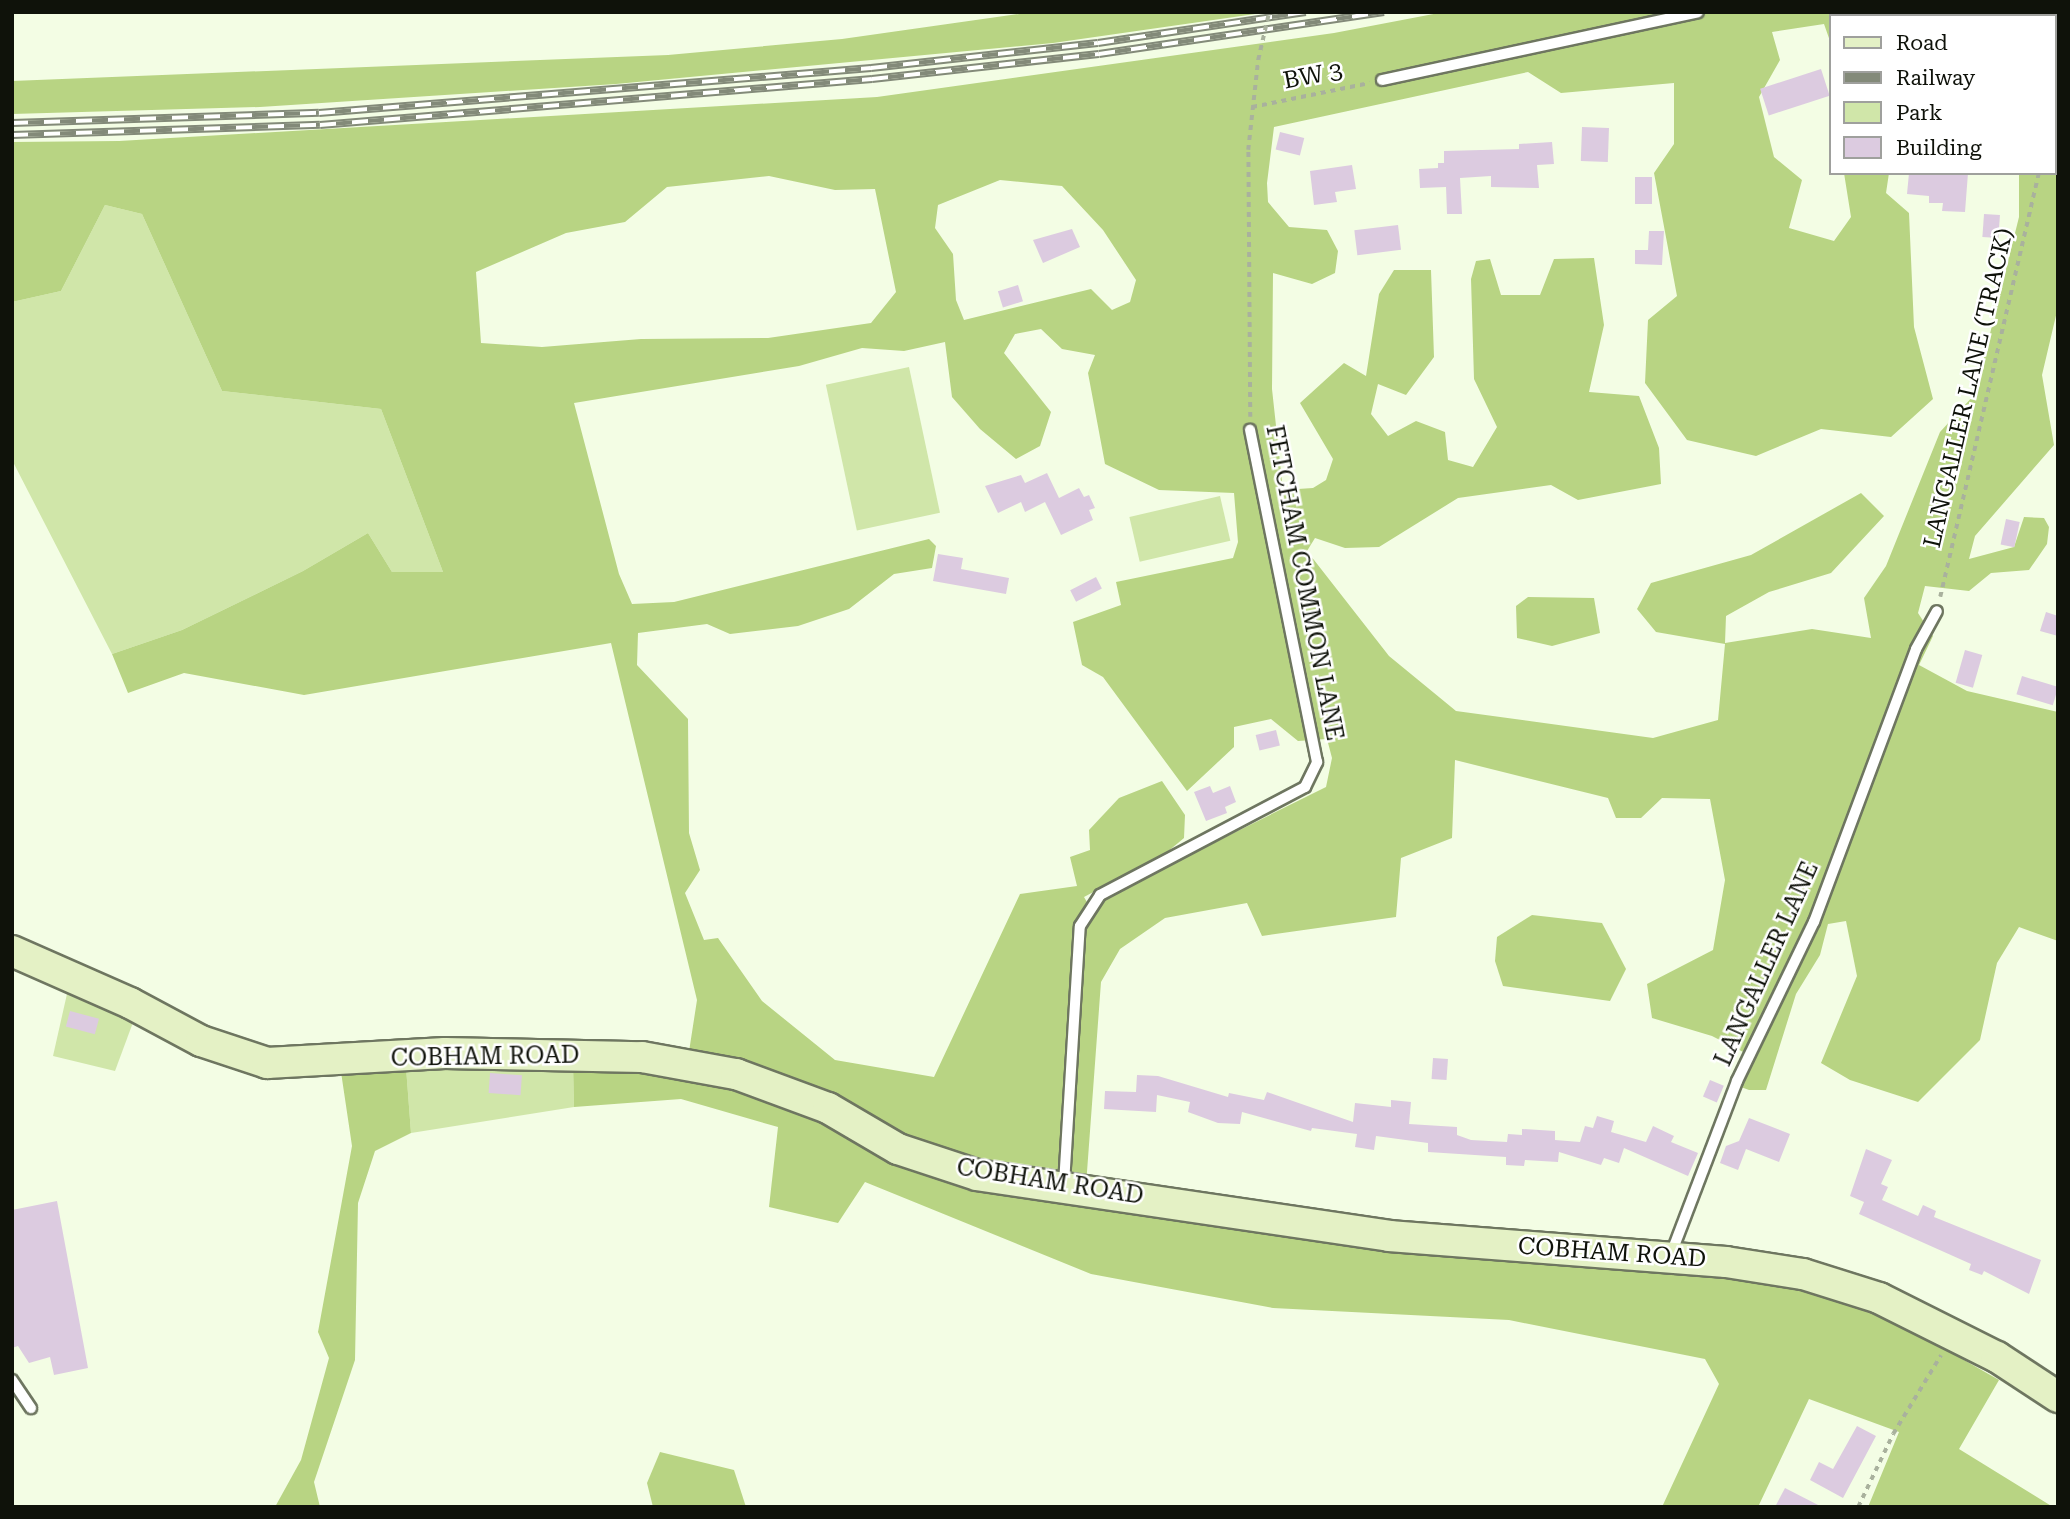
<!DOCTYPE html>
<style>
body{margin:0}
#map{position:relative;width:2070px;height:1519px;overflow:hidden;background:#f3fde4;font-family:"Roboto Serif",serif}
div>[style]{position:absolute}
.green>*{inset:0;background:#d0e6a9;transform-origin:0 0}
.forest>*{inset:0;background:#b8d483}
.building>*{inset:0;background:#dccbe0;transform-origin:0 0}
.path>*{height:3.5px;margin-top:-1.75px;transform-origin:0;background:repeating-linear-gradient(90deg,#a9b19d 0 5px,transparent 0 10px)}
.roads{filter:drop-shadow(2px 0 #6e7660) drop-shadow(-2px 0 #6e7660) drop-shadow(0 2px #6e7660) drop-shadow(0 -2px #6e7660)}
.lane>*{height:10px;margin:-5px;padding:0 5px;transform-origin:5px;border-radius:5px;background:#fff}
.secondary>*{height:30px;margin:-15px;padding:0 15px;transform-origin:15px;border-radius:15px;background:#e4f1c5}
.rail>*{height:8px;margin-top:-4px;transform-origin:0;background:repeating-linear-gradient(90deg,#fff 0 16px,#838a79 0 32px);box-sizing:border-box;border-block:2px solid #838a79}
.path-bridge>*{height:3.5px;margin-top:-1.75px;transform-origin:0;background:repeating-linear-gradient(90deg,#a9b19d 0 5px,transparent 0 10px)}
span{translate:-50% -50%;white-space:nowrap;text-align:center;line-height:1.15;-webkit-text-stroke:5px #fff;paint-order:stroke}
.street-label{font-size:24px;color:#0f120a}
.frame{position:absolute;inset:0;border:14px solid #0f120a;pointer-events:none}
.legend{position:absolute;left:1829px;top:14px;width:228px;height:161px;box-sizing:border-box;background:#fff;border:2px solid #9fa09d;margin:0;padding:9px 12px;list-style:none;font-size:21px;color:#0f120a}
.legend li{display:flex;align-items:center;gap:14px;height:35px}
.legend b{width:35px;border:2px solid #9fa09d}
</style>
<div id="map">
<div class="green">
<i style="clip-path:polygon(105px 205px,142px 214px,222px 391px,381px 409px,443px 572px,392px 572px,368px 533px,303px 571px,182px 630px,112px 654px,12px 460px,12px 302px,61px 291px)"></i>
<i style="left:909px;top:367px;width:149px;height:85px;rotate:78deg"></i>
<i style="left:1220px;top:496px;width:46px;height:93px;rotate:77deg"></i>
<i style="clip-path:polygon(69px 985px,135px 1017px,115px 1071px,53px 1056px)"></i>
<i style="clip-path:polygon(573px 1065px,574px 1107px,411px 1133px,406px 1067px)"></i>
</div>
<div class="forest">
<i style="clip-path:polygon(1033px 12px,1269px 12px,1053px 43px,616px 84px,260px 107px,12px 114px,12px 81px,668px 55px,842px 39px)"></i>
<i style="clip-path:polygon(evenodd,1444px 12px,2058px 12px,1830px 16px,1830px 41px,1824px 24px,1772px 32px,1780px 60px,1759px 97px,1774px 157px,1802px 180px,1789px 228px,1834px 241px,1851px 217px,1844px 173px,1889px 173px,1886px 193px,1909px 213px,1914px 327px,1933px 399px,1891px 437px,1821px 429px,1756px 456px,1687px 440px,1645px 383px,1648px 320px,1677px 296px,1654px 173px,1674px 144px,1674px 83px,1561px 93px,1528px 72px,1274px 127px,1267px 183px,1268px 202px,1289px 227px,1327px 230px,1338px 251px,1335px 273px,1312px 284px,1273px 273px,1272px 389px,1283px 490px,1313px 488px,1326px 480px,1333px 459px,1300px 403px,1344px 363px,1366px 376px,1379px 294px,1394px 270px,1431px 270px,1434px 357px,1406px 395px,1378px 384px,1371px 414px,1388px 436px,1416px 421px,1445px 432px,1448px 460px,1473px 467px,1497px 427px,1474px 379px,1471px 279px,1476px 261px,1490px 259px,1501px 295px,1540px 295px,1554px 259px,1594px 258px,1604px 325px,1589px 392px,1639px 396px,1659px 448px,1661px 484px,1578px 500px,1551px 485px,1458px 498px,1379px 547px,1345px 548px,1315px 538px,1307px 551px,1389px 656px,1456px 711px,1653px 738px,1718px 720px,1725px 644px,1656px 632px,1637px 609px,1651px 583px,1751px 555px,1861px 493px,1884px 516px,1831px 573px,1769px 592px,1726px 616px,1725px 643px,1812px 629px,1871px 638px,1864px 598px,1886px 566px,1940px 432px,1975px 394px,2019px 217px,2019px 173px,2054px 173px,2058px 77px,2058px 307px,2042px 375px,2054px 445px,1975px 536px,1969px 559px,2014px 547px,2024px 517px,2044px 518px,2049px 527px,2047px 544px,2029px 570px,1991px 573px,1969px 591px,1925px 586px,1918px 613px,1933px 636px,1919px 665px,1967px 691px,2058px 712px,2058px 941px,2019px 927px,1997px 963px,1980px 1040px,1918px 1102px,1850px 1080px,1821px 1063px,1857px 976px,1846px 921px,1828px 924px,1820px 955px,1796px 994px,1766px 1090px,1749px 1090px,1741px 1087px,1753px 1057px,1712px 1036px,1652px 1018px,1647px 984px,1713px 950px,1725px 880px,1710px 799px,1662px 798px,1641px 818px,1616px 818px,1608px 798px,1455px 760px,1452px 838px,1401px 858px,1396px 917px,1262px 936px,1247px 903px,1165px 918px,1120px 949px,1101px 982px,1085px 1199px,1672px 1263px,1810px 1289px,1908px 1328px,1999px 1380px,1959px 1449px,2053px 1507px,1868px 1507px,1899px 1432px,1809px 1399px,1758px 1507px,1662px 1507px,1719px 1384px,1705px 1359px,1509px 1320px,1273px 1308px,1091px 1274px,865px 1182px,838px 1223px,769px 1207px,778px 1127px,681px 1099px,574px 1107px,573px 1065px,686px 1071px,697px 1000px,611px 643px,304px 695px,184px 673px,128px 693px,112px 654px,182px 630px,303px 571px,368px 533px,392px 572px,443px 572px,381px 409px,222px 391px,142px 214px,105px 205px,61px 291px,12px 302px,12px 142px,119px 141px,877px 97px,1334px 33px,1444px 12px,769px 176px,835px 190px,875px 189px,896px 292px,871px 323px,768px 338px,641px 339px,542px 347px,481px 343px,476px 272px,566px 233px,625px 222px,667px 187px,769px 176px,1444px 12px,1000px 180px,1062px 186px,1103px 230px,1136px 280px,1130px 302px,1112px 310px,1091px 289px,964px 320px,956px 300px,953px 254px,935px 228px,938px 205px,1000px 180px,1444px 12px,1041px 329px,1062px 349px,1095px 355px,1088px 373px,1105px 464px,1159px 490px,1234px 493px,1238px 542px,1233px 558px,1116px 582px,1121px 605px,1073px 622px,1082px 665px,1103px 677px,1187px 791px,1234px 747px,1234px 727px,1271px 719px,1298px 741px,1327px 739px,1332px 758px,1326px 787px,1107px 896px,1095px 916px,1084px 897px,1166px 853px,1184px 838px,1185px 815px,1162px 781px,1119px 798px,1089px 830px,1090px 850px,1070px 857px,1077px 886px,1020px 894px,934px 1077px,835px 1060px,762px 1001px,718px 938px,704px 940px,685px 893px,700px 870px,689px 833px,688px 719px,637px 665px,638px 633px,707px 624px,730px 634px,798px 626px,849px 609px,894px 574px,932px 568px,936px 546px,929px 539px,674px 602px,632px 604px,619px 574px,574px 403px,799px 366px,862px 348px,904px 351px,945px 342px,952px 397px,980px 429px,1016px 459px,1040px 446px,1051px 412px,1004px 353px,1015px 334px,1041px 329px)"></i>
<i style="clip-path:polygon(1528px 597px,1594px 598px,1600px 633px,1552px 646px,1517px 638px,1516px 606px)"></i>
<i style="clip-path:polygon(1532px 915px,1602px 923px,1626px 969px,1610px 1001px,1503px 986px,1495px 961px,1497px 937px)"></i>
<i style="clip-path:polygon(406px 1067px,411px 1133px,375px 1151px,358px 1203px,355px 1360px,314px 1482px,320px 1507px,275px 1507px,301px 1460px,329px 1358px,318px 1332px,352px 1146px,341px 1072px)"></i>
<i style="clip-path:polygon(660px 1452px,734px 1470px,746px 1507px,653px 1507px,647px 1483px)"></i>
</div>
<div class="building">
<i style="left:1821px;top:69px;width:28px;height:64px;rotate:72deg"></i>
<i style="left:1582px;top:127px;width:27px;height:34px;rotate:2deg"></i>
<i style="left:1280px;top:132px;width:25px;height:18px;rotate:14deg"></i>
<i style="clip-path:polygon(1552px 142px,1554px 164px,1537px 165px,1539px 188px,1491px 187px,1491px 176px,1460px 178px,1462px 214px,1447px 214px,1446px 187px,1420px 188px,1419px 169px,1438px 168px,1438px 163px,1444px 163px,1444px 151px,1519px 149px,1519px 144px)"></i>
<i style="clip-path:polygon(1352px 165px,1356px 189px,1335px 192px,1337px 202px,1314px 205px,1310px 171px)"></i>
<i style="clip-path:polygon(1909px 173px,1968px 173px,1965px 212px,1942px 211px,1943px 203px,1929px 203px,1929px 196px,1907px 194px)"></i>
<i style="left:1635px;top:177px;width:17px;height:27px"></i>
<i style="left:1984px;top:214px;width:16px;height:23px;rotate:4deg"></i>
<i style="left:1398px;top:225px;width:25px;height:44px;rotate:83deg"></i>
<i style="clip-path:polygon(1072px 229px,1080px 247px,1043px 263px,1033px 240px)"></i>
<i style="clip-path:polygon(1649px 231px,1664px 231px,1662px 265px,1635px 264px,1635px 250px,1648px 250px)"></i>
<i style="left:1018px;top:285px;width:17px;height:21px;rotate:73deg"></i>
<i style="clip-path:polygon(1047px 473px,1059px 498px,1079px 488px,1084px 497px,1089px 495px,1095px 508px,1089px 510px,1093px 520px,1061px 535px,1045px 502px,1025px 512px,1021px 502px,998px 513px,985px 486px,1021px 475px,1025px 483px)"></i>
<i style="left:2006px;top:519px;width:14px;height:26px;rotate:12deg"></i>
<i style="clip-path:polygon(938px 554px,963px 558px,961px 569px,1009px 578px,1006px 594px,933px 581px)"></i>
<i style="left:1096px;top:577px;width:13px;height:29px;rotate:63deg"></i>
<i style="clip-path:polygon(2046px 612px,2058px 616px,2058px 636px,2040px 631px)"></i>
<i style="left:1965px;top:650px;width:18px;height:34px;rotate:16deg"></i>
<i style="left:2022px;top:676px;width:38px;height:19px;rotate:17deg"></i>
<i style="left:1276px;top:730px;width:16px;height:21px;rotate:76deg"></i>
<i style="clip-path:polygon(1210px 786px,1213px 793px,1230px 786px,1236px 802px,1225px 807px,1227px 813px,1206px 821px,1194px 792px)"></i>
<i style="left:70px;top:1011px;width:30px;height:16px;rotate:15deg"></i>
<i style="left:1433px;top:1058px;width:15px;height:21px;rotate:4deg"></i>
<i style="left:490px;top:1073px;width:32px;height:20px;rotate:4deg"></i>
<i style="clip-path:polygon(1137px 1075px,1158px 1076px,1228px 1097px,1229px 1093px,1264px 1100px,1267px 1092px,1353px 1122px,1355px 1103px,1391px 1107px,1391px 1100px,1411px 1102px,1409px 1124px,1457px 1127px,1457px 1135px,1471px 1140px,1507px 1142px,1508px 1134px,1522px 1135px,1522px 1129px,1555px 1131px,1555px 1140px,1580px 1142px,1585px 1126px,1593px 1128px,1597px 1116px,1614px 1121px,1611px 1132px,1646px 1142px,1653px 1126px,1674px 1136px,1671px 1142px,1698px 1153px,1688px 1176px,1624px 1148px,1619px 1163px,1604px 1158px,1601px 1165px,1559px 1152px,1558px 1162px,1525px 1160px,1524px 1166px,1506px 1165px,1506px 1157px,1428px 1152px,1428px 1143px,1376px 1136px,1374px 1150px,1355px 1147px,1357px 1134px,1312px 1128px,1311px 1131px,1242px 1112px,1240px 1124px,1218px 1123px,1188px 1112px,1190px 1102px,1157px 1095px,1156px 1112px,1104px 1109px,1105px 1091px,1136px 1092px)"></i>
<i style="left:1710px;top:1080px;width:15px;height:18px;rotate:23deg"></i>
<i style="clip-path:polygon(1749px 1118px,1790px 1134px,1779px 1162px,1746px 1149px,1738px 1170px,1720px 1163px,1726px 1146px,1739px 1141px)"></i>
<i style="clip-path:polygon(1866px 1149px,1892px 1160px,1881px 1184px,1888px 1187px,1882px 1200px,1918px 1216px,1923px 1205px,1936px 1211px,1934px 1217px,2041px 1260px,2029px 1294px,1984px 1271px,1982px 1275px,1969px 1270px,1971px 1264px,1859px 1214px,1864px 1202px,1850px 1196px)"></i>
<i style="clip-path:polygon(57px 1201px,88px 1368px,54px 1375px,50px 1357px,29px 1363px,18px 1346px,12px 1348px,12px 1210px)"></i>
<i style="clip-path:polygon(1857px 1426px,1876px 1436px,1843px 1498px,1810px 1480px,1819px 1462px,1833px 1469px)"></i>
<i style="clip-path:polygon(1785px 1488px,1822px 1507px,1775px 1507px)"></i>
</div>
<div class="path">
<i style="left:1252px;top:107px;width:120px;rotate:-11.5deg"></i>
<i style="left:2054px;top:138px;width:9px;rotate:-63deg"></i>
<i style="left:1250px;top:417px;width:267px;rotate:-90.4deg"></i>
<i style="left:1248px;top:150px;width:91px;rotate:-83.7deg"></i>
<i style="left:1940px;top:597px;width:435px;rotate:-76.9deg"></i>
<i style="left:1858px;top:1507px;width:81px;rotate:-64.4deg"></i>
<i style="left:1893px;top:1434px;width:92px;rotate:-58.7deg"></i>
</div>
<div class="roads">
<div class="lane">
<i style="left:1382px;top:80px;width:323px;rotate:-12.1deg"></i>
<i style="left:1064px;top:1184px;width:258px;rotate:-86.5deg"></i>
<i style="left:1080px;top:926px;width:37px;rotate:-57deg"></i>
<i style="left:1100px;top:895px;width:232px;rotate:-27.8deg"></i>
<i style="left:1305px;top:787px;width:28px;rotate:-64deg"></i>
<i style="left:1317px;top:762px;width:339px;rotate:-101.4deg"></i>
<i style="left:1671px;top:1254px;width:185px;rotate:-69.1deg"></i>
<i style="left:1737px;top:1081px;width:177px;rotate:-64.2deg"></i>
<i style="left:1814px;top:922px;width:291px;rotate:-69.5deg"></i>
<i style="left:1916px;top:649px;width:43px;rotate:-61.1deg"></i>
<i style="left:12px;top:1380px;width:34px;rotate:56deg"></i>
</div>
<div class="secondary">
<i style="left:12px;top:951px;width:129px;rotate:23.8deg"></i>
<i style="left:130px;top:1003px;width:81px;rotate:28.2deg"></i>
<i style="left:201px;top:1041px;width:70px;rotate:18.4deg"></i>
<i style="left:267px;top:1063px;width:178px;rotate:-3.2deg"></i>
<i style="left:445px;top:1053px;width:197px;rotate:1.2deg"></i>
<i style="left:642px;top:1057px;width:96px;rotate:10.3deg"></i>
<i style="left:736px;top:1074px;width:98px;rotate:20.3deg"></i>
<i style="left:828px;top:1108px;width:81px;rotate:30.4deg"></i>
<i style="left:898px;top:1149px;width:83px;rotate:18.2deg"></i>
<i style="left:977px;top:1175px;width:416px;rotate:8.4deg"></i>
<i style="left:1389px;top:1236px;width:338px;rotate:4.4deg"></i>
<i style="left:1726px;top:1262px;width:78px;rotate:8.9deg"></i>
<i style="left:1803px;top:1274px;width:80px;rotate:17.5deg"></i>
<i style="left:1879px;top:1298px;width:132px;rotate:26.6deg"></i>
<i style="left:1997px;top:1357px;width:73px;rotate:33.3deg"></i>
</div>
</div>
<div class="rail">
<i style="left:12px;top:123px;width:307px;rotate:-1.9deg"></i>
<i style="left:319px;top:113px;width:554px;rotate:-4.66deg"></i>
<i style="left:871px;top:68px;width:228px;rotate:-6.3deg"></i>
<i style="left:1098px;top:43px;width:210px;rotate:-8.5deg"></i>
<i style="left:12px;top:135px;width:308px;rotate:-1.9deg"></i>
<i style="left:320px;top:125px;width:554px;rotate:-4.76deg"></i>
<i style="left:872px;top:79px;width:228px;rotate:-6.3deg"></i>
<i style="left:1099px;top:54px;width:288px;rotate:-8.4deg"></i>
</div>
<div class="path-bridge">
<i style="left:1258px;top:60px;width:49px;rotate:-77.1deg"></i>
</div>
<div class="street-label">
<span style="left:1313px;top:76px;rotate:-11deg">BW 3</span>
<span style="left:1969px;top:388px;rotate:-77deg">LANGALLER LANE (TRACK)</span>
<span style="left:1304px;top:583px;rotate:79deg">FETCHAM COMMON LANE</span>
<span style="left:1767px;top:964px;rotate:-66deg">LANGALLER LANE</span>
<span style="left:485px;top:1057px;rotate:-1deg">COBHAM ROAD</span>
<span style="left:1050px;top:1182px;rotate:9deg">COBHAM ROAD</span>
<span style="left:1612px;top:1253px;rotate:4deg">COBHAM ROAD</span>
</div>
<div class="frame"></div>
<ul class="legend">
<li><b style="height:9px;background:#e4f1c5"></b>Road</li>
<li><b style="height:9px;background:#838a79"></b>Railway</li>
<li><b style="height:19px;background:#d0e6a9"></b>Park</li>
<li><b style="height:19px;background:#dccbe0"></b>Building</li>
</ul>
</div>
